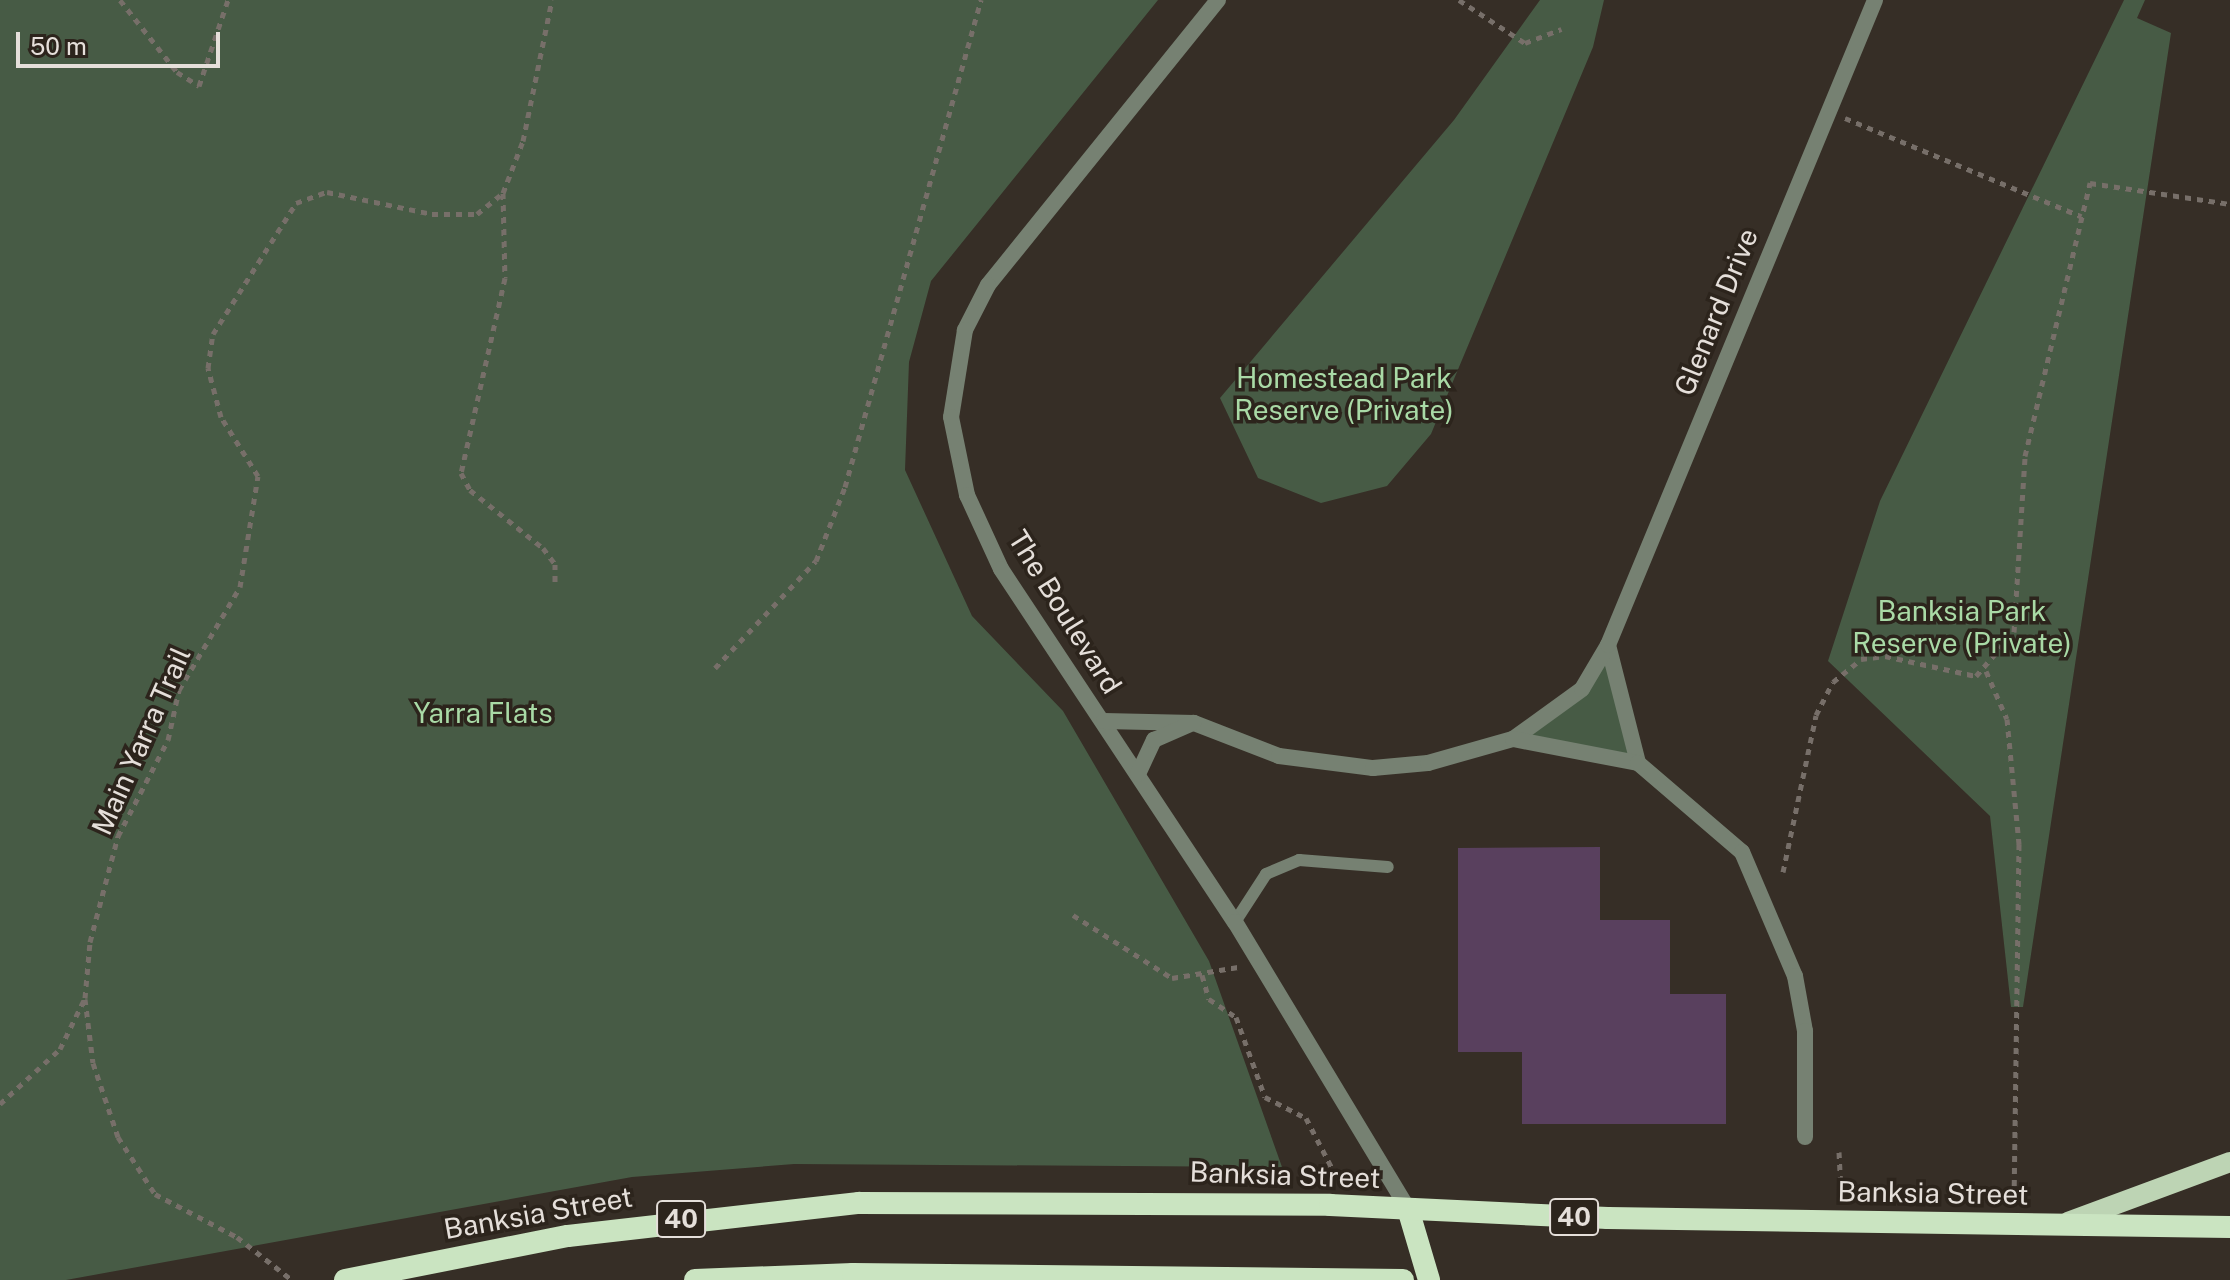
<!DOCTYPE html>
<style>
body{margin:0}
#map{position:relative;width:2230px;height:1280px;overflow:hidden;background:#362e26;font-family:"Public Sans",sans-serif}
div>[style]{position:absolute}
.green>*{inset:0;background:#475b45}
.building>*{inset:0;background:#59405e}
.path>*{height:5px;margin-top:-2.5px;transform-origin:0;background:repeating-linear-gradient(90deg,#776f69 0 6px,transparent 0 12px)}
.service>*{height:12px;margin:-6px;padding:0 6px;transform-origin:6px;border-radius:6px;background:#768172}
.minor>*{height:16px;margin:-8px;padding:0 8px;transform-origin:8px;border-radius:8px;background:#768172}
.primary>*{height:20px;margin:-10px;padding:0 10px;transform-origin:10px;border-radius:10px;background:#bdd4b4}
.trunk>*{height:22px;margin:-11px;padding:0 11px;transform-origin:11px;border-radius:11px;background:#cae4c1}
span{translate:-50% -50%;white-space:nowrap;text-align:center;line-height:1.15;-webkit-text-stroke:7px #2c241c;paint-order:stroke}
.shield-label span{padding:2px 6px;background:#2c241c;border:2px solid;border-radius:6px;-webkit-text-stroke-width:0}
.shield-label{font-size:26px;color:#e5dfda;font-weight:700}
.street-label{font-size:28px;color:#e5dfda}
.park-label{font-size:28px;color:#a9daa6}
.scale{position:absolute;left:16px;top:32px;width:204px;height:36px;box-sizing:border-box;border:4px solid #e5dfda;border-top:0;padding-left:10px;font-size:24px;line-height:28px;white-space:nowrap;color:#e5dfda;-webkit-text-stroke:6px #2c241c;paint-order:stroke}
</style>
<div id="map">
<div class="green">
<i style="clip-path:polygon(0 0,1158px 0,931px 281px,909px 362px,905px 470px,972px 616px,1063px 711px,1209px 961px,1282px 1167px,794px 1164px,632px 1177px,66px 1280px,0 1280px)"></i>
<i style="clip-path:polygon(1540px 0,1604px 0,1593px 47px,1431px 434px,1387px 486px,1321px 503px,1258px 478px,1220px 398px,1454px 120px)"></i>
<i style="clip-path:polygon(2124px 0,2145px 0,2137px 18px,2171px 33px,2023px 1007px,2011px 1007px,1990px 816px,1828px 661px,1880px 501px)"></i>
<i style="clip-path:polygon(1606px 660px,1629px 755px,1529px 737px)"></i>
</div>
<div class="building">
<i style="clip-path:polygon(1600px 847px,1600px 920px,1670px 920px,1670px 994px,1726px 994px,1726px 1124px,1522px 1124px,1522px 1052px,1458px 1052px,1458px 848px)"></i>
</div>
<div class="path">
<i style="left:120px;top:0;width:92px;rotate:51.6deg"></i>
<i style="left:177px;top:72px;width:26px;rotate:32deg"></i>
<i style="left:199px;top:86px;width:91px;rotate:-71.4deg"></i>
<i style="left:1459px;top:0;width:79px;rotate:33.1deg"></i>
<i style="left:1525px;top:43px;width:39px;rotate:-21deg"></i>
<i style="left:1845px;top:118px;width:256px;rotate:22.6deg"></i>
<i style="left:503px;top:193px;width:85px;rotate:88.7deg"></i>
<i style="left:505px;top:278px;width:200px;rotate:102.7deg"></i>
<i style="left:461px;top:473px;width:19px;rotate:62deg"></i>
<i style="left:470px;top:490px;width:93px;rotate:38.5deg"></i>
<i style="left:543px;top:548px;width:20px;rotate:53deg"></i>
<i style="left:555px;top:564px;width:19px;rotate:90deg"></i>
<i style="left:715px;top:668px;width:147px;rotate:-46.7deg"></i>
<i style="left:816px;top:561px;width:79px;rotate:-68.6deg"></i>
<i style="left:845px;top:487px;width:506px;rotate:-74.4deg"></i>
<i style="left:1986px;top:671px;width:52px;rotate:66.4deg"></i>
<i style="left:2007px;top:719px;width:126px;rotate:84.5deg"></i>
<i style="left:2019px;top:844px;width:347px;rotate:90.8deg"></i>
<i style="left:1783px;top:872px;width:160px;rotate:-78.1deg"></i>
<i style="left:1816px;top:715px;width:37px;rotate:-63deg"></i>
<i style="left:1833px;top:682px;width:36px;rotate:-39deg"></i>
<i style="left:1861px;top:659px;width:24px;rotate:-7deg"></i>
<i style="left:1885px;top:656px;width:93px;rotate:12.4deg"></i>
<i style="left:1976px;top:676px;width:58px;rotate:-49.2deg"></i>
<i style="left:2014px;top:632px;width:176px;rotate:-86.4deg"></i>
<i style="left:2025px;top:456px;width:281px;rotate:-76.6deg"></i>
<i style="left:2090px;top:183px;width:142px;rotate:8.5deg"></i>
<i style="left:1073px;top:915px;width:117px;rotate:32.5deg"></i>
<i style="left:1172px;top:978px;width:67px;rotate:-9.5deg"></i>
<i style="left:1202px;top:975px;width:25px;rotate:74deg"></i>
<i style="left:1209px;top:999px;width:32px;rotate:34deg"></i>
<i style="left:1236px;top:1017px;width:85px;rotate:70.1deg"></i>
<i style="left:1265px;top:1097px;width:46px;rotate:27.1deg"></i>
<i style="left:1306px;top:1118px;width:61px;rotate:62.6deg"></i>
<i style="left:85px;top:999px;width:64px;rotate:82.9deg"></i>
<i style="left:93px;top:1063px;width:78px;rotate:71.3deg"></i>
<i style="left:118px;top:1137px;width:68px;rotate:57deg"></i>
<i style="left:155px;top:1194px;width:93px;rotate:27.7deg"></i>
<i style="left:237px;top:1237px;width:70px;rotate:38deg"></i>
<i style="left:0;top:1104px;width:81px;rotate:-42.5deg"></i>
<i style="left:60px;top:1049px;width:57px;rotate:-63.9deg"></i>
<i style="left:85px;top:998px;width:56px;rotate:-84.9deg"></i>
<i style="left:90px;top:942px;width:110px;rotate:-75.2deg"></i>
<i style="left:118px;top:836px;width:108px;rotate:-62.5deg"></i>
<i style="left:168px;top:740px;width:51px;rotate:-77.6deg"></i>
<i style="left:179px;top:690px;width:120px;rotate:-59.4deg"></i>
<i style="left:240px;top:587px;width:112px;rotate:-80.8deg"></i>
<i style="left:258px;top:476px;width:70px;rotate:-122.1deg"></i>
<i style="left:221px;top:417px;width:51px;rotate:-104.9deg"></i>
<i style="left:208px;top:368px;width:34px;rotate:-82deg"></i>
<i style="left:213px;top:334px;width:155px;rotate:-57.6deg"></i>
<i style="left:296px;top:203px;width:33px;rotate:-20deg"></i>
<i style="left:327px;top:192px;width:107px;rotate:11.8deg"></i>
<i style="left:432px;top:214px;width:45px"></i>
<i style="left:477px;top:214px;width:33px;rotate:-39deg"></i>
<i style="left:503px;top:193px;width:56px;rotate:-69deg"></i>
<i style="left:523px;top:141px;width:144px;rotate:-78.4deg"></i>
<i style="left:1839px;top:1152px;width:40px;rotate:87.1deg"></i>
</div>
<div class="service">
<i style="left:1235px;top:922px;width:57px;rotate:-57.1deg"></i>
<i style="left:1266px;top:874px;width:36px;rotate:-23deg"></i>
<i style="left:1299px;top:860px;width:89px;rotate:4.5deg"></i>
</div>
<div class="minor">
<i style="left:1218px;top:0;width:366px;rotate:128.9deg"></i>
<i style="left:988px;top:285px;width:51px;rotate:117.1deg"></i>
<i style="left:965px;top:330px;width:88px;rotate:99.1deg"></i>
<i style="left:951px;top:417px;width:80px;rotate:78.4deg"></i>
<i style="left:967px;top:495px;width:81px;rotate:65.3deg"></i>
<i style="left:1001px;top:569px;width:424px;rotate:56.5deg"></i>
<i style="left:1235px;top:922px;width:335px;rotate:58.9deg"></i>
<i style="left:1608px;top:645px;width:122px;rotate:75.7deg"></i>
<i style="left:1104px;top:721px;width:90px;rotate:1.3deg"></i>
<i style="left:1194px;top:723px;width:91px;rotate:21.2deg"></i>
<i style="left:1279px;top:756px;width:95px;rotate:7.3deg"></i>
<i style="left:1373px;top:768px;width:55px;rotate:-5.2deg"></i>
<i style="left:1428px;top:763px;width:88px;rotate:-15.8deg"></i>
<i style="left:1513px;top:739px;width:85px;rotate:-35.9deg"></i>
<i style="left:1582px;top:689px;width:51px;rotate:-59.4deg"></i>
<i style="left:1608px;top:645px;width:698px;rotate:-67.51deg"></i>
<i style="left:1513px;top:739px;width:127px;rotate:10.9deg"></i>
<i style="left:1638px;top:763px;width:137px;rotate:40.6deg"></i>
<i style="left:1742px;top:852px;width:135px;rotate:66.9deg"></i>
<i style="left:1795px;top:976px;width:56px;rotate:79.7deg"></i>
<i style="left:1805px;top:1031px;width:106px;rotate:90deg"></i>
<i style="left:1138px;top:774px;width:38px;rotate:-65deg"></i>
<i style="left:1154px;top:740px;width:43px;rotate:-23.6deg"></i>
</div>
<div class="primary">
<i style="left:2068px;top:1222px;width:173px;rotate:-20.3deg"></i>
</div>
<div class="trunk">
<i style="left:1408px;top:1209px;width:74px;rotate:73.5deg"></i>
<i style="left:345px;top:1280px;width:227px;rotate:-11.2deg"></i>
<i style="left:568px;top:1236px;width:293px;rotate:-6.5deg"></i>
<i style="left:859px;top:1203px;width:471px;rotate:0.2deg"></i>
<i style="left:1330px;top:1205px;width:278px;rotate:2.7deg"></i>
<i style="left:1608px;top:1218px;width:622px;rotate:0.83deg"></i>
<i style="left:695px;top:1280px;width:158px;rotate:-2.2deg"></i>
<i style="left:853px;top:1274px;width:550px;rotate:0.63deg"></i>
</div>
<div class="shield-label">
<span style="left:1574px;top:1217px">40</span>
<span style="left:681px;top:1219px">40</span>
</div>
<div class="street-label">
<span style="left:1716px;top:312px;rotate:-68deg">Glenard Drive</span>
<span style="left:1065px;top:612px;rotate:58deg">The Boulevard</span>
<span style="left:141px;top:741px;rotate:-66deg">Main Yarra Trail</span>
<span style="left:1285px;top:1175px;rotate:2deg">Banksia Street</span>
<span style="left:1933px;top:1193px;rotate:1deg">Banksia Street</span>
<span style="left:538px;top:1213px;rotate:-10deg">Banksia Street</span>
</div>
<div class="park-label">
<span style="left:1344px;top:394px">Homestead Park<br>Reserve (Private)</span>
<span style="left:1962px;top:627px">Banksia Park<br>Reserve (Private)</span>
<span style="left:483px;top:713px">Yarra Flats</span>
</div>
<div class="scale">50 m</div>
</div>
